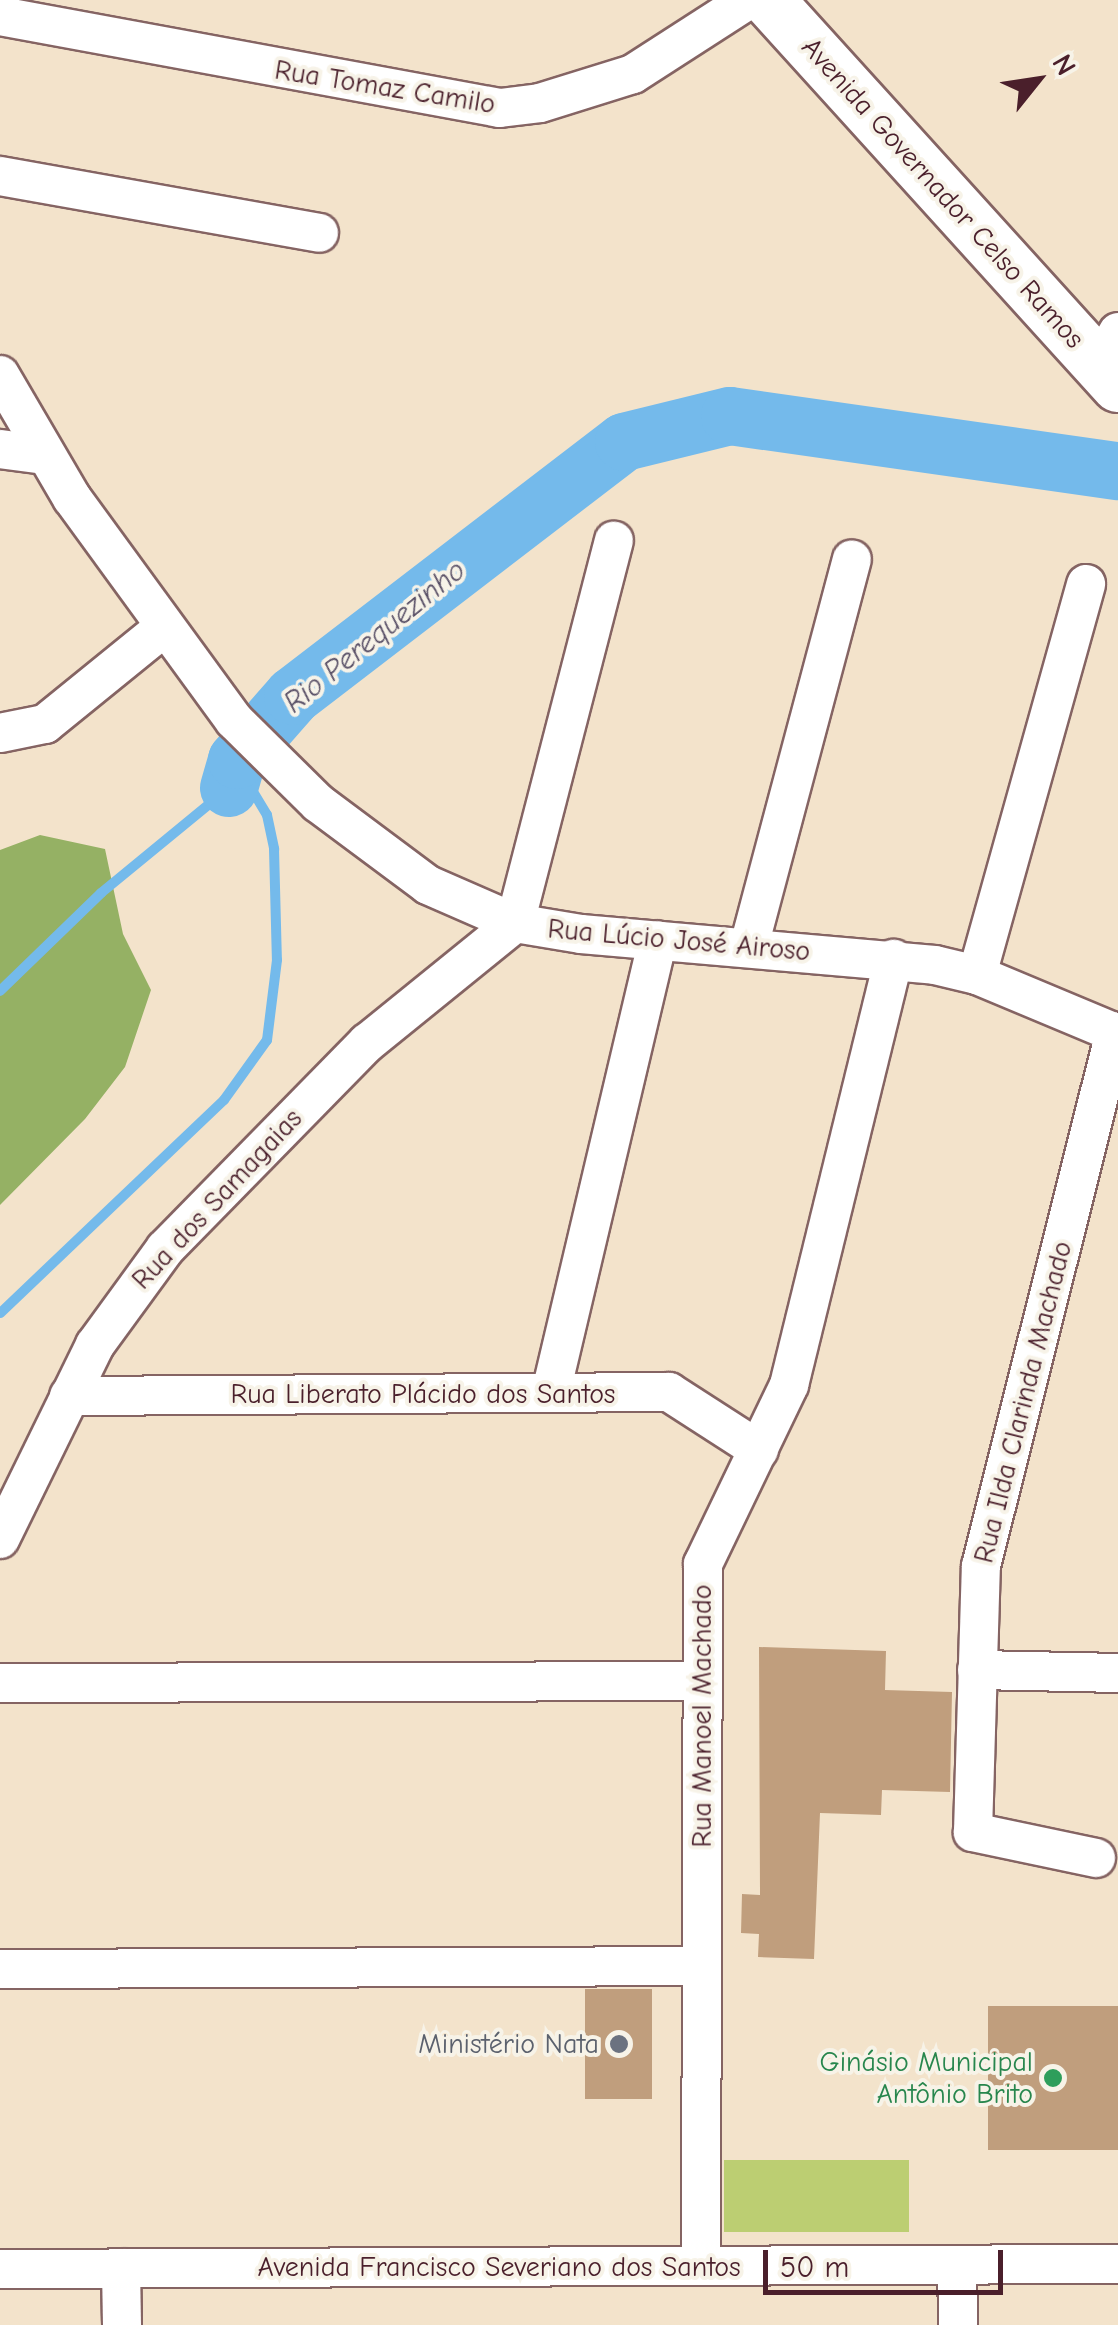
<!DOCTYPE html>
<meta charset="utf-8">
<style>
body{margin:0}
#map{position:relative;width:1118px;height:2325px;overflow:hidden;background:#f3e3cb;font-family:"Comic Neue",sans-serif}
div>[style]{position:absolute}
.green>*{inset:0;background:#bcce72;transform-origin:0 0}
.forest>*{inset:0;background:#95b164}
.stream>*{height:10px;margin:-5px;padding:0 5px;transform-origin:5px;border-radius:5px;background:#74baeb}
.river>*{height:58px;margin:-29px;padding:0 29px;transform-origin:29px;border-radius:29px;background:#74baeb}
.building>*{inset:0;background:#c09e7d;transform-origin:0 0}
.roads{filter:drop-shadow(2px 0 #856463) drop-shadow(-2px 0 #856463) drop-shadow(0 2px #856463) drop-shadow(0 -2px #856463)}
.street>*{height:38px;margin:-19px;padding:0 19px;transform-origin:19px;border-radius:19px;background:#fff}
.secondary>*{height:52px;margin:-26px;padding:0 26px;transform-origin:26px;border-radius:26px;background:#fff}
.dots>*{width:28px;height:28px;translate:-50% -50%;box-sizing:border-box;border:5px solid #f7f3e8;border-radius:50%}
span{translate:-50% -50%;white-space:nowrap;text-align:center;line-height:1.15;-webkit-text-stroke:8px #f7f3e8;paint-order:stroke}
.street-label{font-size:28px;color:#4a1f2b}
.worship-label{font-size:28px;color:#5b616d}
.right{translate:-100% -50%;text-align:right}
.leisure-label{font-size:28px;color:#27864d}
.water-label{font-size:30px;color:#574e65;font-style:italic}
.north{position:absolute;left:988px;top:30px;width:100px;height:100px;-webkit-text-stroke:8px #f7f3e8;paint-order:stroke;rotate:60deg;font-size:28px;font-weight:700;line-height:40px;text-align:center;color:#4a1f2b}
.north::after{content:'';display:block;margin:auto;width:35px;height:45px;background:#4a1f2b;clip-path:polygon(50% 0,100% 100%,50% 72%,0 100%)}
.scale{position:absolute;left:763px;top:2250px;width:240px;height:45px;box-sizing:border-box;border:5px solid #4a1f2b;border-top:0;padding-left:12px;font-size:30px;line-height:35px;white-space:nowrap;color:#4a1f2b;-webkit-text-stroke:8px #f7f3e8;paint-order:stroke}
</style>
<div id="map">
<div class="green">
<i style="left:724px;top:2160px;width:185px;height:72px"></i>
</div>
<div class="forest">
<i style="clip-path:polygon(40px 835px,105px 849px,123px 934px,151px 990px,125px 1067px,85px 1119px,0 1205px,0 850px)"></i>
</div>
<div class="stream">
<i style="left:0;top:991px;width:141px;rotate:-44.1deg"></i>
<i style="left:101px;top:893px;width:166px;rotate:-39.4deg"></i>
<i style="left:229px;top:788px;width:23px;rotate:5deg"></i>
<i style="left:252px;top:790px;width:29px;rotate:59deg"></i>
<i style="left:267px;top:815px;width:35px;rotate:78deg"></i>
<i style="left:274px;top:849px;width:111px;rotate:88.5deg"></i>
<i style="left:277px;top:960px;width:81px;rotate:97.1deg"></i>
<i style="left:267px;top:1040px;width:74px;rotate:125.6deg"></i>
<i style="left:224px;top:1100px;width:309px;rotate:136.4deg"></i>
</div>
<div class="river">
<i style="left:229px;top:788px;width:29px;rotate:-74deg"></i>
<i style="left:237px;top:760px;width:85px;rotate:-48.8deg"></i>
<i style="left:293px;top:696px;width:417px;rotate:-37.5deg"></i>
<i style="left:624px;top:442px;width:109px;rotate:-13.8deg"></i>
<i style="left:730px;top:416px;width:392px;rotate:8.1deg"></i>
</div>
<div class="building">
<i style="clip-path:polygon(759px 1647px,886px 1651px,885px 1690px,952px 1692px,950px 1792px,882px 1790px,881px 1815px,820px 1813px,814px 1959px,758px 1957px,759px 1934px,741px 1933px,742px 1894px,760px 1895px)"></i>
<i style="left:585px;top:1989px;width:67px;height:110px"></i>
<i style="left:988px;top:2006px;width:130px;height:144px"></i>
</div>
<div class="roads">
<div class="street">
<i style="left:0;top:16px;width:508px;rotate:10.43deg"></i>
<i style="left:500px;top:108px;width:40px;rotate:-7.1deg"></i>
<i style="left:540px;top:103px;width:97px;rotate:-17.3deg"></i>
<i style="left:633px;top:74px;width:137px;rotate:-32.8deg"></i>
<i style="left:0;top:176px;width:324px;rotate:10.1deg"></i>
<i style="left:1099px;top:365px;width:38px;rotate:-60deg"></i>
<i style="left:0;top:375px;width:143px;rotate:59.7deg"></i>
<i style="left:72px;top:498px;width:275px;rotate:53.9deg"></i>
<i style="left:234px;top:720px;width:118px;rotate:44.7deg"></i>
<i style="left:318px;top:803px;width:137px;rotate:36.7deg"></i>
<i style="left:428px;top:885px;width:95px;rotate:23.6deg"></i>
<i style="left:515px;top:923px;width:67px;rotate:9.5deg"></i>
<i style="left:581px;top:934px;width:355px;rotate:5deg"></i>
<i style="left:935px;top:965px;width:43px;rotate:13.4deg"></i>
<i style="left:977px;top:975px;width:153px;rotate:22.7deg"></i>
<i style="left:0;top:449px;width:45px;rotate:7.6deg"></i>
<i style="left:0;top:733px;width:46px;rotate:-11.3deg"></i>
<i style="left:45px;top:724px;width:152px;rotate:-39.1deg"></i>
<i style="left:749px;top:946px;width:400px;rotate:-75.1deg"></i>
<i style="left:977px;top:975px;width:406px;rotate:-74.4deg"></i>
<i style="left:551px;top:1392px;width:464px;rotate:-76.7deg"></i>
<i style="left:69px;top:1396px;width:600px;rotate:-0.38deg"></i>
<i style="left:669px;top:1392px;width:107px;rotate:32.8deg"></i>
<i style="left:0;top:1539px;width:216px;rotate:-63.9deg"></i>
<i style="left:95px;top:1345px;width:119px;rotate:-53.9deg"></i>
<i style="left:165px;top:1249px;width:289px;rotate:-45.6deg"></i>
<i style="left:367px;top:1043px;width:191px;rotate:-39deg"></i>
<i style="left:515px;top:923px;width:395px;rotate:-75.5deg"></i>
<i style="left:977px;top:1670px;width:141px;rotate:1.2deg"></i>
<i style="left:0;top:1683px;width:703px;rotate:-0.16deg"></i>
<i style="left:1096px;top:1858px;width:126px;rotate:-168.1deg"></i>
<i style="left:973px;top:1832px;width:266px;rotate:-88.3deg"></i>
<i style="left:981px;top:1566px;width:551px;rotate:-75.91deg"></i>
<i style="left:0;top:1969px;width:702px;rotate:-0.24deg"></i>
<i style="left:957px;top:2265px;width:60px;rotate:89deg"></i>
<i style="left:701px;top:2266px;width:702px;rotate:-89.84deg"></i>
<i style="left:703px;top:1564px;width:199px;rotate:-64.3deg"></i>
<i style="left:789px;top:1385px;width:439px;rotate:-76.2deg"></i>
<i style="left:121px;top:2268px;width:57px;rotate:89deg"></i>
<i style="left:0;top:2269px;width:1118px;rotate:-0.26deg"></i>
</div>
<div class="secondary">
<i style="left:768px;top:0;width:521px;rotate:47.8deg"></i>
</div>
</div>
<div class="dots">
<i style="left:619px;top:2044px;background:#6b7280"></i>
<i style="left:1053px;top:2078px;background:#2e9e5b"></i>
</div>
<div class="street-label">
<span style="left:385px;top:87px;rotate:9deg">Rua Tomaz Camilo</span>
<span style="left:943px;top:193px;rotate:48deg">Avenida Governador Celso Ramos</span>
<span style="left:679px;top:940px;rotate:5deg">Rua Lúcio José Airoso</span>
<span style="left:217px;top:1199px;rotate:-47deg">Rua dos Samagaias</span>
<span style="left:423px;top:1394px">Rua Liberato Plácido dos Santos</span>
<span style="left:1023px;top:1402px;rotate:-76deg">Rua Ilda Clarinda Machado</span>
<span style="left:702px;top:1716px;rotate:-90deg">Rua Manoel Machado</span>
<span style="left:499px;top:2267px">Avenida Francisco Severiano dos Santos</span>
</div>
<div class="worship-label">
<span class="right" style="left:599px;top:2044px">Ministério Nata</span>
</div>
<div class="leisure-label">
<span class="right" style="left:1033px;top:2078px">Ginásio Municipal<br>Antônio Brito</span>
</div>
<div class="water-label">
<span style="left:375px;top:637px;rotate:-39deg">Rio Perequezinho</span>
</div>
<div class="north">N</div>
<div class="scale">50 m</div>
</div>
